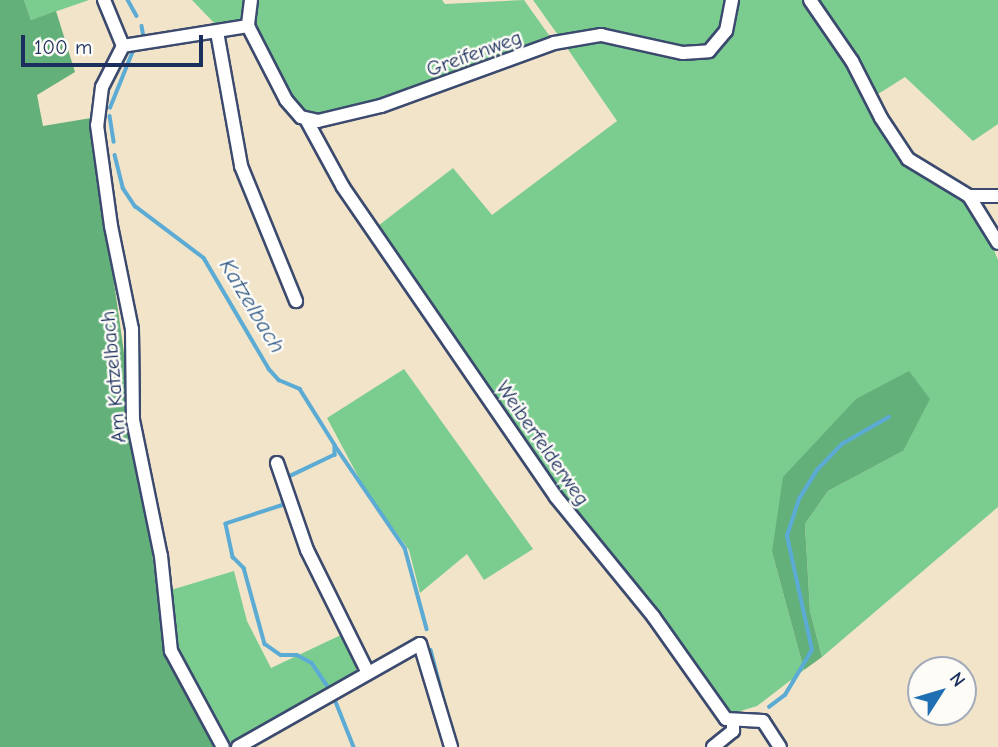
<!DOCTYPE html>
<style>
body{margin:0}
#map{position:relative;width:998px;height:747px;overflow:hidden;background:#f1e4c8;font-family:"Comic Neue",sans-serif}
div>[style]{position:absolute}
.green>*{inset:0;background:#7acd8f}
.forest>*{inset:0;background:#63b07a}
.stream>*{height:3.5px;margin:-1.75px;padding:0 1.75px;transform-origin:1.75px;border-radius:1.75px;background:#5babd5}
.roads{filter:drop-shadow(2px 0 #3b4a6e) drop-shadow(-2px 0 #3b4a6e) drop-shadow(0 2px #3b4a6e) drop-shadow(0 -2px #3b4a6e)}
.street>*{height:12px;margin:-6px;padding:0 6px;transform-origin:6px;border-radius:6px;background:#fff}
span{translate:-50% -50%;white-space:nowrap;text-align:center;line-height:1.15;-webkit-text-stroke:5px #fdfcf7;paint-order:stroke}
.street-label{font-size:21px;color:#1b2f5e}
.water-label{font-size:23px;color:#315a88;font-style:italic}
.north{position:absolute;left:907px;top:656px;width:70px;height:70px;box-sizing:border-box;background:#fdfcf7;border:2px solid #a3aaba;border-radius:50%;rotate:53deg;font-size:19px;font-weight:700;line-height:28px;text-align:center;color:#1b2f5e}
.north::after{content:'';display:block;margin:auto;width:24px;height:32px;background:#1f6fb2;clip-path:polygon(50% 0,100% 100%,50% 72%,0 100%)}
.scale{position:absolute;left:21px;top:35px;width:182px;height:32px;box-sizing:border-box;border:4px solid #1b2f5e;border-top:0;padding-left:9px;font-size:21px;line-height:24px;white-space:nowrap;color:#1b2f5e;-webkit-text-stroke:5px #fdfcf7;paint-order:stroke}
</style>
<div id="map">
<div class="green">
<i style="clip-path:polygon(24px 0,89px 0,31px 20px)"></i>
<i style="clip-path:polygon(192px 0,247px 0,242px 22px,217px 26px)"></i>
<i style="clip-path:polygon(255px 0,442px 0,445px 4px,524px 0,551px 38px,413px 90px,323px 117px,299px 111px,251px 21px)"></i>
<i style="clip-path:polygon(533px 0,727px 0,721px 31px,712px 43px,687px 48px,628px 33px,558px 35px)"></i>
<i style="clip-path:polygon(736px 0,804px 0,847px 60px,901px 158px,929px 182px,964px 200px,983px 223px,998px 260px,998px 507px,822px 657px,810px 611px,805px 524px,828px 491px,903px 451px,909px 371px,772px 552px,804px 670px,757px 706px,727px 715px,600px 549px,374px 229px,453px 168px,492px 215px,617px 121px,565px 45px,603px 41px,681px 59px,706px 59px,721px 49px,731px 34px)"></i>
<i style="clip-path:polygon(817px 0,998px 0,998px 124px,973px 141px,905px 77px,875px 96px)"></i>
<i style="clip-path:polygon(404px 369px,533px 549px,484px 580px,467px 554px,420px 593px,409px 550px,367px 493px,327px 418px)"></i>
<i style="clip-path:polygon(234px 571px,247px 621px,271px 668px,343px 634px,359px 664px,353px 675px,226px 745px,181px 663px,161px 593px)"></i>
</div>
<div class="forest">
<i style="clip-path:polygon(0 0,24px 0,31px 20px,56px 11px,75px 72px,37px 95px,43px 126px,91px 118px,166px 653px,214px 747px,0 747px)"></i>
<i style="clip-path:polygon(909px 371px,930px 399px,903px 451px,828px 491px,805px 524px,810px 611px,822px 657px,804px 670px,772px 552px,783px 477px,856px 399px)"></i>
</div>
<div class="stream">
<i style="left:128px;top:0;width:18px;rotate:61deg"></i>
<i style="left:142px;top:26px;width:11px;rotate:80deg"></i>
<i style="left:110px;top:108px;width:61px;rotate:-68deg"></i>
<i style="left:110px;top:116px;width:26px;rotate:81deg"></i>
<i style="left:115px;top:155px;width:34px;rotate:76deg"></i>
<i style="left:123px;top:188px;width:22px;rotate:56deg"></i>
<i style="left:135px;top:206px;width:86px;rotate:37deg"></i>
<i style="left:204px;top:258px;width:129px;rotate:59.6deg"></i>
<i style="left:269px;top:369px;width:15px;rotate:48deg"></i>
<i style="left:279px;top:380px;width:23px;rotate:23deg"></i>
<i style="left:300px;top:389px;width:66px;rotate:58deg"></i>
<i style="left:335px;top:445px;width:10px;rotate:90deg"></i>
<i style="left:335px;top:455px;width:49px;rotate:154.5deg"></i>
<i style="left:336px;top:447px;width:122px;rotate:55.7deg"></i>
<i style="left:405px;top:548px;width:84px;rotate:74.8deg"></i>
<i style="left:282px;top:494px;width:11px;rotate:80deg"></i>
<i style="left:284px;top:505px;width:61px;rotate:161.9deg"></i>
<i style="left:226px;top:524px;width:34px;rotate:78deg"></i>
<i style="left:233px;top:557px;width:16px;rotate:45deg"></i>
<i style="left:244px;top:568px;width:79px;rotate:74.6deg"></i>
<i style="left:265px;top:644px;width:19px;rotate:35deg"></i>
<i style="left:281px;top:655px;width:16px"></i>
<i style="left:297px;top:655px;width:17px;rotate:28deg"></i>
<i style="left:312px;top:663px;width:30px;rotate:56deg"></i>
<i style="left:431px;top:650px;width:64px;rotate:75.5deg"></i>
<i style="left:334px;top:697px;width:54px;rotate:68.2deg"></i>
<i style="left:769px;top:707px;width:20px;rotate:-37deg"></i>
<i style="left:785px;top:695px;width:52px;rotate:-59deg"></i>
<i style="left:812px;top:650px;width:117px;rotate:-102.4deg"></i>
<i style="left:787px;top:536px;width:39px;rotate:-72deg"></i>
<i style="left:799px;top:499px;width:34px;rotate:-58deg"></i>
<i style="left:817px;top:470px;width:36px;rotate:-46deg"></i>
<i style="left:842px;top:444px;width:54px;rotate:-29.9deg"></i>
</div>
<div class="roads">
<div class="street">
<i style="left:104px;top:0;width:50px;rotate:67.6deg"></i>
<i style="left:123px;top:46px;width:46px;rotate:117.1deg"></i>
<i style="left:102px;top:87px;width:38px;rotate:97deg"></i>
<i style="left:97px;top:125px;width:102px;rotate:82.1deg"></i>
<i style="left:111px;top:226px;width:105px;rotate:78.5deg"></i>
<i style="left:132px;top:329px;width:91px;rotate:89.4deg"></i>
<i style="left:133px;top:420px;width:139px;rotate:78.4deg"></i>
<i style="left:161px;top:556px;width:96px;rotate:84deg"></i>
<i style="left:171px;top:651px;width:109px;rotate:61.6deg"></i>
<i style="left:251px;top:0;width:26px;rotate:97deg"></i>
<i style="left:248px;top:26px;width:83px;rotate:62.8deg"></i>
<i style="left:286px;top:100px;width:23px;rotate:49deg"></i>
<i style="left:301px;top:117px;width:17px;rotate:13deg"></i>
<i style="left:318px;top:121px;width:65px;rotate:-13.4deg"></i>
<i style="left:381px;top:106px;width:184px;rotate:-20deg"></i>
<i style="left:554px;top:43px;width:48px;rotate:-9.7deg"></i>
<i style="left:601px;top:35px;width:84px;rotate:12.4deg"></i>
<i style="left:683px;top:53px;width:26px;rotate:-4deg"></i>
<i style="left:709px;top:51px;width:26px;rotate:-50deg"></i>
<i style="left:726px;top:31px;width:32px;rotate:-79deg"></i>
<i style="left:810px;top:0;width:74px;rotate:55.5deg"></i>
<i style="left:852px;top:61px;width:64px;rotate:63deg"></i>
<i style="left:881px;top:118px;width:49px;rotate:56.6deg"></i>
<i style="left:908px;top:159px;width:71px;rotate:31.2deg"></i>
<i style="left:969px;top:196px;width:29px"></i>
<i style="left:217px;top:32px;width:136px;rotate:79.8deg"></i>
<i style="left:241px;top:166px;width:146px;rotate:67.8deg"></i>
<i style="left:123px;top:46px;width:127px;rotate:-9.1deg"></i>
<i style="left:307px;top:121px;width:75px;rotate:61.4deg"></i>
<i style="left:343px;top:187px;width:376px;rotate:55.5deg"></i>
<i style="left:556px;top:497px;width:154px;rotate:50.8deg"></i>
<i style="left:653px;top:616px;width:126px;rotate:54.7deg"></i>
<i style="left:726px;top:719px;width:37px;rotate:3deg"></i>
<i style="left:763px;top:721px;width:31px;rotate:57deg"></i>
<i style="left:969px;top:196px;width:55px;rotate:58.3deg"></i>
<i style="left:277px;top:463px;width:92px;rotate:71deg"></i>
<i style="left:307px;top:550px;width:137px;rotate:63.6deg"></i>
<i style="left:238px;top:747px;width:209px;rotate:-29.5deg"></i>
<i style="left:420px;top:644px;width:108px;rotate:73.2deg"></i>
<i style="left:713px;top:747px;width:26px;rotate:-39deg"></i>
<i style="left:733px;top:731px;width:8px;rotate:-90deg"></i>
</div>
</div>
<div class="street-label">
<span style="left:474px;top:53px;rotate:-20deg">Greifenweg</span>
<span style="left:113px;top:377px;rotate:-95deg">Am Katzelbach</span>
<span style="left:543px;top:443px;rotate:55deg">Weiberfelderweg</span>
</div>
<div class="water-label">
<span style="left:252px;top:306px;rotate:59deg">Katzelbach</span>
</div>
<div class="north">N</div>
<div class="scale">100 m</div>
</div>
